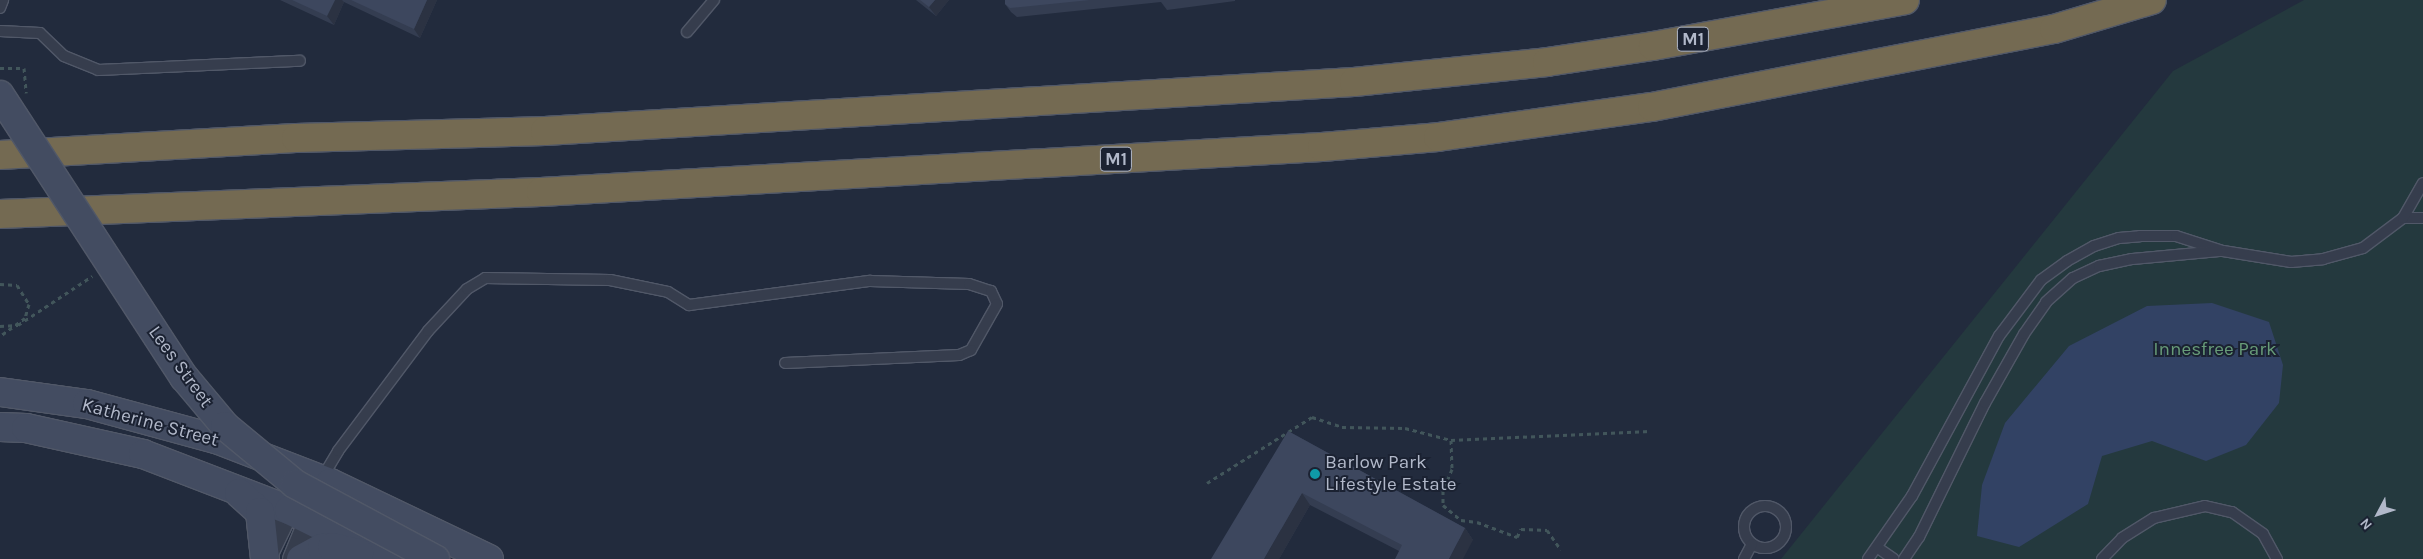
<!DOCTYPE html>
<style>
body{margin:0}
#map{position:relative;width:2423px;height:559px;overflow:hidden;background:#222b3d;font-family:Karla,sans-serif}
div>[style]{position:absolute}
.green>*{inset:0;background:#24393e}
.water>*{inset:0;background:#324264}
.path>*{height:3px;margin-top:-1.5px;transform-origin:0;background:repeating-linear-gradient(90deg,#42565b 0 4px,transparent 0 8px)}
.roads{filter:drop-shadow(1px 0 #515868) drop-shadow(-1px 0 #515868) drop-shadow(0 1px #515868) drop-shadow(0 -1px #515868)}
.lane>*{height:10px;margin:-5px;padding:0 5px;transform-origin:5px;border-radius:5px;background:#363d4d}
.lane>.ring{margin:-5px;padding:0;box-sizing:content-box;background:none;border:10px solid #363d4d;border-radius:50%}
.street>*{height:20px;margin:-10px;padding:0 10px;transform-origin:10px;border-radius:10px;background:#363d4d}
.secondary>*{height:28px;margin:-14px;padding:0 14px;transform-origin:14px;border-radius:14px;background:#434c61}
.highway>*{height:28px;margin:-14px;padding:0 14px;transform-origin:14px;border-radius:14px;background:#746a52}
.path-bridge>*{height:3px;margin-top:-1.5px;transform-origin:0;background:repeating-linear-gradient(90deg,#42565b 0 4px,transparent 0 8px)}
.bridges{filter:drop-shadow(1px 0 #515868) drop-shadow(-1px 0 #515868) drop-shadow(0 1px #515868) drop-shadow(0 -1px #515868)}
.secondary-bridge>*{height:28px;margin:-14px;padding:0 14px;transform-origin:14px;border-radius:14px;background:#434c61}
.wall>*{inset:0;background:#343d51}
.shaded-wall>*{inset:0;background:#2b3242}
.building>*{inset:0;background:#3d475e}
.dots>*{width:14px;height:14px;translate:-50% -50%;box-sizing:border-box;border:2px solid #1b2232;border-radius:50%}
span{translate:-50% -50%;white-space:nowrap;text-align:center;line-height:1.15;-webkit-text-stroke:4px #1b2232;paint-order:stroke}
.shield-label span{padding:1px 4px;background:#1b2232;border:1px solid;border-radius:4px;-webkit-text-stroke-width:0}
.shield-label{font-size:18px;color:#b1b8c9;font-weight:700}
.park-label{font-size:19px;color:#679b78}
.street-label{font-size:19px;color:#b1b8c9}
.poi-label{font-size:19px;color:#b1b8c9}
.left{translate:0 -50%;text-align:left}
.north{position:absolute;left:2353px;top:489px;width:50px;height:50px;-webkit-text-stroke:4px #1b2232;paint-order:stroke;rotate:230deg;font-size:14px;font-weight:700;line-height:20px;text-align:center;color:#b1b8c9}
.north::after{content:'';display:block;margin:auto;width:18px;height:22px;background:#b1b8c9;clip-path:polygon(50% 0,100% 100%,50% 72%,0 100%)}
</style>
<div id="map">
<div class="green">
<i style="clip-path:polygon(2304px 0,2423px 0,2423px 559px,1781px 559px,2173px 71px)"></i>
</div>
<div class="water">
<i style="clip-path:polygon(2212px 303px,2269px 322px,2283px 365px,2279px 403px,2246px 445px,2206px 461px,2152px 441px,2102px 456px,2088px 504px,2019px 547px,1977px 536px,1982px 485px,2005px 423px,2069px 346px,2147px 306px)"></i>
</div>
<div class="path">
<i style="left:0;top:68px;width:24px"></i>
<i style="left:24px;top:68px;width:25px;rotate:85deg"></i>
<i style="left:0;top:284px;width:17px;rotate:3deg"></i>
<i style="left:17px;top:285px;width:22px;rotate:58deg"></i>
<i style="left:29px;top:304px;width:15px;rotate:106deg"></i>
<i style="left:25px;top:318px;width:31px;rotate:144deg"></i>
<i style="left:1451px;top:440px;width:29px;rotate:88deg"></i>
<i style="left:1452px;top:469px;width:24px;rotate:112deg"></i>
<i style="left:1443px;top:491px;width:14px;rotate:90deg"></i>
<i style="left:1443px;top:505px;width:23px;rotate:40deg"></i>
<i style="left:1461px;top:520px;width:16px;rotate:7deg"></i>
<i style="left:1477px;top:522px;width:43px;rotate:20.6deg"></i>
<i style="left:1517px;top:537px;width:9px;rotate:-63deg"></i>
<i style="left:1521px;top:529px;width:26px;rotate:2deg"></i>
<i style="left:1547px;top:530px;width:24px;rotate:55deg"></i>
<i style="left:1207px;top:483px;width:124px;rotate:-32.2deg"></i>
<i style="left:1312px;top:417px;width:32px;rotate:18deg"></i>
<i style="left:1342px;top:427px;width:63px;rotate:0.9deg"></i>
<i style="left:1405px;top:428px;width:48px;rotate:14.6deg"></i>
<i style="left:1451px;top:440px;width:199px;rotate:-2.6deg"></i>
</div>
<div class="roads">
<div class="lane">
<i style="left:0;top:8px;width:9px;rotate:-69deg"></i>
<i style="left:0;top:31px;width:40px;rotate:2.9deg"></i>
<i style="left:40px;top:33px;width:33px;rotate:44deg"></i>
<i style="left:64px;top:56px;width:37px;rotate:22deg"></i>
<i style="left:98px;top:70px;width:202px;rotate:-2.6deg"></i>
<i style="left:687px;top:32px;width:42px;rotate:-49.8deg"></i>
<i style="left:2403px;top:218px;width:20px"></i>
<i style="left:322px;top:478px;width:31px;rotate:-59deg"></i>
<i style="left:338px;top:451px;width:150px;rotate:-53.1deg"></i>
<i style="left:428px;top:331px;width:57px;rotate:-47.1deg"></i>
<i style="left:467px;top:289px;width:21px;rotate:-31deg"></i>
<i style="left:485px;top:278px;width:125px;rotate:0.9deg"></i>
<i style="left:610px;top:280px;width:59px;rotate:11.7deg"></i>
<i style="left:668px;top:292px;width:25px;rotate:32deg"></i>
<i style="left:689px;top:305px;width:183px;rotate:-7.6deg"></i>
<i style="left:870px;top:281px;width:99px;rotate:1.7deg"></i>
<i style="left:969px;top:284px;width:23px;rotate:18deg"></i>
<i style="left:991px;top:291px;width:14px;rotate:65deg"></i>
<i style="left:997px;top:304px;width:53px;rotate:119.5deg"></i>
<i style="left:971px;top:350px;width:13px;rotate:157deg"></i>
<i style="left:959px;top:355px;width:174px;rotate:177.4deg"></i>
<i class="ring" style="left:1744px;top:506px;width:32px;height:32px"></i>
<i style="left:1878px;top:548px;width:19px;rotate:35deg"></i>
<i style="left:1744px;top:559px;width:17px;rotate:-62deg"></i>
<i style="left:1868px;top:559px;width:77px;rotate:-55.1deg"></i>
<i style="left:1912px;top:496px;width:182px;rotate:-61.5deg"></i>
<i style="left:1999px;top:336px;width:70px;rotate:-53.1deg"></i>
<i style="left:2041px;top:280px;width:32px;rotate:-36deg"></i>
<i style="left:2067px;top:261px;width:31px;rotate:-29deg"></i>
<i style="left:2094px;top:246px;width:26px;rotate:-18deg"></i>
<i style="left:2119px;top:238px;width:21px;rotate:-5deg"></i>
<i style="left:2140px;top:236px;width:36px"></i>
<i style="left:2176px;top:236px;width:49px;rotate:17.7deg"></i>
<i style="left:2223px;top:251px;width:69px;rotate:9.2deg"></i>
<i style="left:2291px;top:262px;width:32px;rotate:-5deg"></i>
<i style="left:2323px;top:259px;width:41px;rotate:-15.4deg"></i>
<i style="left:2363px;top:248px;width:50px;rotate:-36.9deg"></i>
<i style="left:2403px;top:218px;width:40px;rotate:-60.3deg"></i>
<i style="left:1904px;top:559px;width:27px;rotate:-56deg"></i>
<i style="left:1919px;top:537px;width:149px;rotate:-63.8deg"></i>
<i style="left:1985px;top:403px;width:79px;rotate:-60.5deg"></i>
<i style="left:2024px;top:334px;width:39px;rotate:-55deg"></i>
<i style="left:2046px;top:302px;width:36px;rotate:-42deg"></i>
<i style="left:2073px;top:278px;width:29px;rotate:-25deg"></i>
<i style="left:2099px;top:266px;width:34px;rotate:-12deg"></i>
<i style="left:2132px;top:259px;width:88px;rotate:-5.2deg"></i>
<i style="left:2102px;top:559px;width:29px;rotate:-46deg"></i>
<i style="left:2122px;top:538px;width:38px;rotate:-32deg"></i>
<i style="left:2154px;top:518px;width:52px;rotate:-13.2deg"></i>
<i style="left:2205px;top:506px;width:28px;rotate:13deg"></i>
<i style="left:2232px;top:512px;width:38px;rotate:35deg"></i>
<i style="left:2263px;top:534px;width:29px;rotate:61deg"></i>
</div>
<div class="street">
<i style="left:266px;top:558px;width:53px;rotate:-64.4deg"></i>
<i style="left:289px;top:510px;width:13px;rotate:-81deg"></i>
<i style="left:293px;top:559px;width:55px;rotate:-67.6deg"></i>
</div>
<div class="secondary">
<i style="left:0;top:392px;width:88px;rotate:7.9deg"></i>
<i style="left:87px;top:404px;width:134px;rotate:15.2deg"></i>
<i style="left:216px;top:439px;width:122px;rotate:21.1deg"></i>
<i style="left:330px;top:483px;width:176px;rotate:25.5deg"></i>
<i style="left:0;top:427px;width:26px;rotate:2deg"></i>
<i style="left:26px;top:428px;width:120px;rotate:12.5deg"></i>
<i style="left:143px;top:454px;width:156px;rotate:21deg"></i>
<i style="left:289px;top:510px;width:110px;rotate:26.3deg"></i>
<i style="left:239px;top:493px;width:28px;rotate:42deg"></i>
<i style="left:260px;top:512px;width:47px;rotate:83.9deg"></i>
<i style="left:301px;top:559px;width:24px;rotate:-28deg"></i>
<i style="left:322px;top:548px;width:10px;rotate:-6deg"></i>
<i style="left:332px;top:547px;width:28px;rotate:13deg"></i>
</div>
<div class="highway">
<i style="left:0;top:155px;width:296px;rotate:-3.3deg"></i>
<i style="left:296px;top:138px;width:249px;rotate:-1.6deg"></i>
<i style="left:545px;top:131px;width:810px;rotate:-3.47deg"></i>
<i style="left:1354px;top:82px;width:194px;rotate:-5.9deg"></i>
<i style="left:1547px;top:62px;width:107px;rotate:-8.6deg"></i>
<i style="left:1653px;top:46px;width:256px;rotate:-10.3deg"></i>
<i style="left:0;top:214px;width:541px;rotate:-2.33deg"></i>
<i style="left:541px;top:192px;width:782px;rotate:-3.3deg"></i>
<i style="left:1322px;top:147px;width:116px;rotate:-4.9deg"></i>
<i style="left:1438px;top:137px;width:216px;rotate:-8deg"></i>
<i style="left:1652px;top:107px;width:409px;rotate:-11deg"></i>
<i style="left:2054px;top:29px;width:102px;rotate:-16.5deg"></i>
</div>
</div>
<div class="path-bridge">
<i style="left:0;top:326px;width:18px;rotate:-3deg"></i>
<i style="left:18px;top:325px;width:89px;rotate:-33.5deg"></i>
</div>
<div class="bridges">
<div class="secondary-bridge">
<i style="left:0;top:95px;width:337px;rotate:56.9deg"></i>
<i style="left:184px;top:377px;width:64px;rotate:50.1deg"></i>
<i style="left:225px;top:426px;width:91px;rotate:39.6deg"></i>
<i style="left:295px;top:484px;width:159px;rotate:28.2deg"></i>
</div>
</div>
<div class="wall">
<i style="clip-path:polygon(280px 0,437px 0,420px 38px,344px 2px,334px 25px)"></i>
<i style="clip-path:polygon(916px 0,949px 0,936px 16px)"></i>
<i style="clip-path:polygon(1005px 0,1235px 0,1235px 1px,1167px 10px,1161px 2px,1017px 17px,1011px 12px,1005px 4px)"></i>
<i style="clip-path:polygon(1288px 431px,1465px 528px,1473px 540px,1399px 551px,1310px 505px,1279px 559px)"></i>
</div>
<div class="shaded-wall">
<i style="clip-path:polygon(335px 0,342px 0,344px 2px,334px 25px,327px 16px)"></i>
<i style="clip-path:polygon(427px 0,437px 0,420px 38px,414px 29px)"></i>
<i style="clip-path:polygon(935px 0,949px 0,936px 16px,929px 7px)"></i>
<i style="clip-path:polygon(1302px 493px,1310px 505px,1279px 559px,1264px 559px)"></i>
<i style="clip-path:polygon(1465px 528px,1473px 540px,1463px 559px,1449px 559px)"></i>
</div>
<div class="building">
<i style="clip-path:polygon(292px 0,335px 0,327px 16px)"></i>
<i style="clip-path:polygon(351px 0,427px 0,414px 29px)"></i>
<i style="clip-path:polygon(920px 0,935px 0,929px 7px)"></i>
<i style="clip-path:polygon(1005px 0,1090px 0,1010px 8px,1005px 4px)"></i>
<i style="clip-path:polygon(1288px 431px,1465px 528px,1449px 559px,1395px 559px,1402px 545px,1302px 493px,1264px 559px,1211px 559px)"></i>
</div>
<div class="dots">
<i style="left:1315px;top:474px;background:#0f9aa8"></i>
</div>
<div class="shield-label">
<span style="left:1693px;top:39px">M1</span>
<span style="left:1116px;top:159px">M1</span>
</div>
<div class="park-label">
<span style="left:2215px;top:350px">Innesfree Park</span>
</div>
<div class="street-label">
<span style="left:180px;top:367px;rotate:54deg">Lees Street</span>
<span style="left:150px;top:423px;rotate:15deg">Katherine Street</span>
</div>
<div class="poi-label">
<span class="left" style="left:1325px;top:474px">Barlow Park<br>Lifestyle Estate</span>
</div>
<div class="north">N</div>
</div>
